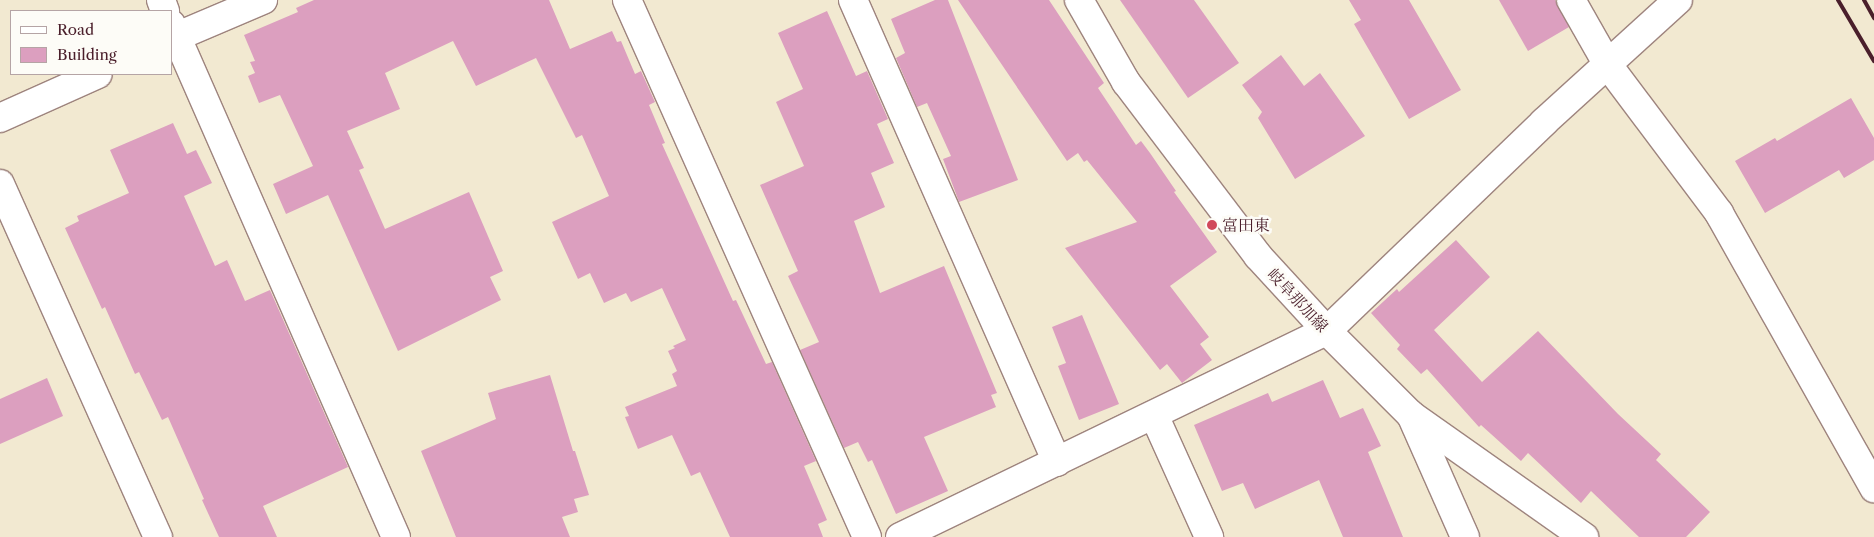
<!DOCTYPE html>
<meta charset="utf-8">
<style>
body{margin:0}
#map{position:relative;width:1874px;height:537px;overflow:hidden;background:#f2e9d1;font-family:"Libre Caslon Text","Noto Serif JP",serif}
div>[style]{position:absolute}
.building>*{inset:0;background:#dc9fbf}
.roads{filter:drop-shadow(1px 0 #9e847e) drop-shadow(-1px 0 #9e847e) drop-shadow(0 1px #9e847e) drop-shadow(0 -1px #9e847e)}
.minor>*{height:28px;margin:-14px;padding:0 14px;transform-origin:14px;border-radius:14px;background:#fff}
.major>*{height:28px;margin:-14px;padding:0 14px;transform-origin:14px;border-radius:14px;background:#fff}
.rail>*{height:4px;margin:-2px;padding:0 2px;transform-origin:2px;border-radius:2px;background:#4a1f2b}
.dots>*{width:14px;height:14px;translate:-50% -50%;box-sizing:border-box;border:2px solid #fdfcf7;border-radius:50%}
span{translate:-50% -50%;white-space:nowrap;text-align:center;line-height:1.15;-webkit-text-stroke:5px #fdfcf7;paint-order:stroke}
.poi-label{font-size:16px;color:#4a1f2b}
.left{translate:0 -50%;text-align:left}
.street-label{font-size:16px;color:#4a1f2b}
.legend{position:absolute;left:10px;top:10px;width:162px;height:65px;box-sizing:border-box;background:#fdfcf7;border:1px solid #b5a4a5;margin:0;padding:6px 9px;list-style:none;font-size:15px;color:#4a1f2b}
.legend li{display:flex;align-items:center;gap:10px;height:25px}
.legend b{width:25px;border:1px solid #b5a4a5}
</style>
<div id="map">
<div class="building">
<i style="clip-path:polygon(314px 0,549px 0,570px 49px,612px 31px,617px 42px,621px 41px,635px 74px,641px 71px,655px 102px,649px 105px,665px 143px,662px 144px,733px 301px,736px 300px,766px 364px,772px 362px,816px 461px,804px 466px,827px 520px,818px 524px,823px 537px,730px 537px,700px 472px,691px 476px,672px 435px,638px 449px,625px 417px,629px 416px,625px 407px,677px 386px,672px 374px,677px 371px,668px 351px,675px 348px,673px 346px,686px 340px,662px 288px,631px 302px,626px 293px,604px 303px,590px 273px,578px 279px,552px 222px,609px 196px,582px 135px,576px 138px,536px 58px,476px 86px,453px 41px,385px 73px,400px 109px,347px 131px,364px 168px,359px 170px,385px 229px,469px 192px,503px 271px,490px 277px,501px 300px,398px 351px,328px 195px,286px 214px,273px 184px,313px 166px,280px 95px,259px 103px,248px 76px,255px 73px,250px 62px,255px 61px,244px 35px,298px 12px,296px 8px)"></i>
<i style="clip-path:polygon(935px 0,948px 0,1018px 180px,959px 202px,943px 159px,951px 156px,927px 103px,917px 107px,896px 58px,905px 53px,891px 19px)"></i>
<i style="clip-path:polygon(958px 0,1049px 0,1104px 83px,1098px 88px,1136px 145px,1141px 141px,1150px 153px,1176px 191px,1174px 192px,1217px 252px,1170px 286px,1209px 337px,1200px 344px,1212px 360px,1182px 383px,1167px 364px,1160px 370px,1065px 248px,1137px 222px,1087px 160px,1084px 162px,1078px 153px,1067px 161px)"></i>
<i style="clip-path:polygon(1120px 0,1194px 0,1239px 63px,1188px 98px)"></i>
<i style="clip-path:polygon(1349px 0,1409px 0,1461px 90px,1409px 119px,1354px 24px,1361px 20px)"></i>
<i style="clip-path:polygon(1499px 0,1555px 0,1569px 27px,1528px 51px)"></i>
<i style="clip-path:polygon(827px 11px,856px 76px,867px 71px,888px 119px,877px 124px,894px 163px,871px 173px,885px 207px,854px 221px,880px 293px,944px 266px,997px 393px,991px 395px,996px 407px,924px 437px,948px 491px,896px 514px,872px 460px,868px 462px,858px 442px,844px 448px,800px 350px,819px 342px,788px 276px,798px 271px,760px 185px,804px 166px,776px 102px,803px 89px,778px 33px)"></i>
<i style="clip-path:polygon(1281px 55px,1304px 86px,1320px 73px,1365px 136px,1295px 179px,1258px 118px,1262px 112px,1242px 85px)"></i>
<i style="clip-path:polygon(1851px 98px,1874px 138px,1874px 160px,1844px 178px,1839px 170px,1765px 213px,1735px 161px,1775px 138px,1777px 141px)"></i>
<i style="clip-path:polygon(173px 123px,187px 154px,196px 150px,212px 183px,184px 196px,215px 266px,227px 260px,245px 301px,270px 290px,348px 467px,263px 506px,277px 537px,219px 537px,202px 500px,204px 499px,168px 417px,162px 420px,139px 372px,135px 374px,105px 307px,102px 309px,65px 228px,79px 221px,77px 216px,129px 193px,110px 150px)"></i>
<i style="clip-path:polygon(1456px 240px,1490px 277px,1434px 330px,1482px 382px,1538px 331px,1618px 414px,1661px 454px,1656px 460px,1710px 512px,1686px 537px,1639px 537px,1591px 491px,1581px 503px,1528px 453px,1521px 461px,1481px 425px,1479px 427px,1427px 369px,1421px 374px,1397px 349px,1400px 345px,1371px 313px,1397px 289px,1399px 292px)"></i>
<i style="clip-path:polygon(1082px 315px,1119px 404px,1079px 420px,1058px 366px,1066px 363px,1052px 327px)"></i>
<i style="clip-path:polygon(550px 375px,573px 451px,575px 451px,589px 495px,574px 499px,578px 512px,562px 517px,570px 537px,456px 537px,421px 451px,496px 419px,488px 393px)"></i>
<i style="clip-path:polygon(47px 378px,63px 416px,0 444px,0 399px)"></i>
<i style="clip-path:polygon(1323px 380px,1340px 418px,1363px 408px,1381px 446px,1368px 452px,1403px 537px,1343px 537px,1319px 480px,1255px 509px,1243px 483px,1222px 491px,1194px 425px,1268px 393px,1272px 402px)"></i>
</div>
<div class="roads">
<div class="minor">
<i style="left:161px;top:0;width:12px;rotate:70deg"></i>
<i style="left:627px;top:0;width:588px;rotate:65.92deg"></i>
<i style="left:853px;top:0;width:505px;rotate:66.18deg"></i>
<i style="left:1571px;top:0;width:75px;rotate:60.4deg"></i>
<i style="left:1608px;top:65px;width:185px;rotate:53.1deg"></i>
<i style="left:1719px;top:213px;width:316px;rotate:60.6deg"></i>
<i style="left:171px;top:24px;width:560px;rotate:66.32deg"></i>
<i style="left:171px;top:39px;width:100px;rotate:-23deg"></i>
<i style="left:0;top:118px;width:107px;rotate:-24.2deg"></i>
<i style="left:0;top:184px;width:387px;rotate:65.9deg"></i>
<i style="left:1154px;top:415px;width:134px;rotate:65.7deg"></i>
<i style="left:1411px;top:415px;width:133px;rotate:66.1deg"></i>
<i style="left:900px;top:537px;width:474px;rotate:-25.8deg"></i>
<i style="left:1327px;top:331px;width:301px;rotate:-43.9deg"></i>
<i style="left:1544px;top:122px;width:181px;rotate:-42.3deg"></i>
</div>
<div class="major">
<i style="left:1079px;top:0;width:95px;rotate:60.2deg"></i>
<i style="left:1126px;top:82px;width:218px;rotate:52.8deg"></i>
<i style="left:1258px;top:256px;width:102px;rotate:47.4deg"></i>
<i style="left:1327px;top:331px;width:119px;rotate:45deg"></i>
<i style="left:1411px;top:415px;width:212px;rotate:35.2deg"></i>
</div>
</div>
<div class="rail">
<i style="left:1838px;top:0;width:71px;rotate:59.5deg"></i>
<i style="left:1864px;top:0;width:21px;rotate:61deg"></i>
</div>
<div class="dots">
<i style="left:1212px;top:225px;background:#d1495b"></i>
</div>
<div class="poi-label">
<span class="left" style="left:1222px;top:225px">富田東</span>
</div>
<div class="street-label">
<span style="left:1298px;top:300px;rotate:47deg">岐阜那加線</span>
</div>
<ul class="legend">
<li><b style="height:6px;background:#fff"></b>Road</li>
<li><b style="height:14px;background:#dc9fbf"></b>Building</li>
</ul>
</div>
